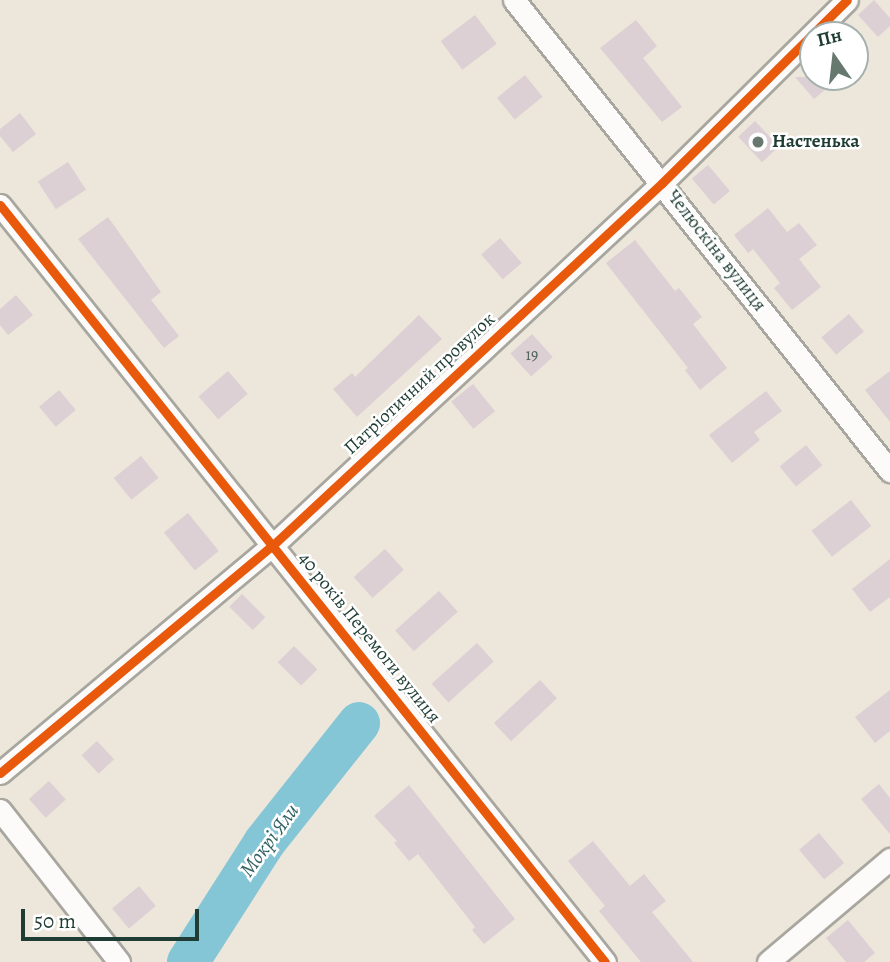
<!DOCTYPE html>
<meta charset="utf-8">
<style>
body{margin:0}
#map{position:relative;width:890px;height:962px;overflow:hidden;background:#ede6da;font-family:Alegreya,serif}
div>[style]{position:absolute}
.river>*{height:42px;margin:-21px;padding:0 21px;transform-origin:21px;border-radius:21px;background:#84c5d6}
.building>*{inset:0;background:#dcd0d4;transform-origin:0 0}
.roads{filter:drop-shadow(2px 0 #a8a79f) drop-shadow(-2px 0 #a8a79f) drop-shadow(0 2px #a8a79f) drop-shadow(0 -2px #a8a79f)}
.minor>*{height:21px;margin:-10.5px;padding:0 10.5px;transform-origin:10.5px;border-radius:10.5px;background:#fcfbf9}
.cycleway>*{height:9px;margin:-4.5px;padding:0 4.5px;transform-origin:4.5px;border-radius:4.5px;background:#e8590c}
.dots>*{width:19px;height:19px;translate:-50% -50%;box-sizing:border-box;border:4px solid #fff;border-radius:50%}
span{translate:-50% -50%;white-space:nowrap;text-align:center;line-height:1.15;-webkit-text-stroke:5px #fff;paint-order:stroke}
.number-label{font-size:16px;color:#4e625c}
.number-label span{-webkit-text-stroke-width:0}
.poi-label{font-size:19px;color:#1f3d34;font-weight:700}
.left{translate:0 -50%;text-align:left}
.street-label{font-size:19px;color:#1f3d34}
.water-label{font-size:21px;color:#306264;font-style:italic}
.north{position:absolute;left:799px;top:21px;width:70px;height:70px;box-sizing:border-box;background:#fff;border:2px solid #a5b1ae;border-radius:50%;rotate:346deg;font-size:19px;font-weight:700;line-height:28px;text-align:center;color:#1f3d34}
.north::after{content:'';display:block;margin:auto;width:24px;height:32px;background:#67786e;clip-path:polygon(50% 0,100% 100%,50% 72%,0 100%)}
.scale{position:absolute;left:21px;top:909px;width:178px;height:32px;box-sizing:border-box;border:4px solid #1f3d34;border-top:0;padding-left:9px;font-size:21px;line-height:24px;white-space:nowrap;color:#1f3d34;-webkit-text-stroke:5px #fff;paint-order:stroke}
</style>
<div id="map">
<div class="river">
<i style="left:188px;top:962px;width:141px;rotate:-57.4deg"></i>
<i style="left:264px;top:843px;width:153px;rotate:-51.6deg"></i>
</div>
<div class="building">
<i style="clip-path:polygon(874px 0,890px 18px,890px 26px,878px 37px,858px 15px)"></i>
<i style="left:475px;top:15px;width:36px;height:43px;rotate:53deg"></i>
<i style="clip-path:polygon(636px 20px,657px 46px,643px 58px,682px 107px,662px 122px,600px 48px)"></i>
<i style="left:525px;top:75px;width:28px;height:36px;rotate:51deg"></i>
<i style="clip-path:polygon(795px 77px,840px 77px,814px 99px)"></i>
<i style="clip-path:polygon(20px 113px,36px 134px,13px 152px,0 136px,0 129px)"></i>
<i style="left:755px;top:121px;width:35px;height:23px;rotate:47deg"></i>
<i style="left:68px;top:162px;width:33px;height:36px;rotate:57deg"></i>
<i style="left:708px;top:165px;width:34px;height:21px;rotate:50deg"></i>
<i style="clip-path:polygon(768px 208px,787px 232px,799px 223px,817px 245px,799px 259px,821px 287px,792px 310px,774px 288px,780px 283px,753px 249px,748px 253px,734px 235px)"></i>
<i style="clip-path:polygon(108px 217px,161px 292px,151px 300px,179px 336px,164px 348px,78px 239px)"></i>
<i style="left:500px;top:238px;width:33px;height:25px;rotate:49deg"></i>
<i style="clip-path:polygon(635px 240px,675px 291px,679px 288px,702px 317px,693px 324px,727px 368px,700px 390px,685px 370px,688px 368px,606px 263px)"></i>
<i style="clip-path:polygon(16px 295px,33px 315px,8px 335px,0 325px,0 309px)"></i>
<i style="left:849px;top:314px;width:23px;height:36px;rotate:50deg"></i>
<i style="clip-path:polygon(419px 315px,442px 339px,357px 417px,333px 389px,352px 373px,355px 377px)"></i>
<i style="left:532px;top:334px;width:31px;height:29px;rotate:48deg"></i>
<i style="left:228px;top:371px;width:30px;height:39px;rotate:49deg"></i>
<i style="clip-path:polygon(890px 371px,890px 422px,865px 390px)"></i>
<i style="left:473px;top:384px;width:35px;height:28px;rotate:51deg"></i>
<i style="left:59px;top:390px;width:26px;height:26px;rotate:50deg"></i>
<i style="clip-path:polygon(766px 391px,782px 411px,754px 432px,760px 440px,732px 463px,709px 435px)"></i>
<i style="left:806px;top:445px;width:26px;height:34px;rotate:51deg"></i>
<i style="left:141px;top:456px;width:28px;height:35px;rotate:51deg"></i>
<i style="left:851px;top:500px;width:33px;height:50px;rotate:52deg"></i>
<i style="left:188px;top:513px;width:49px;height:31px;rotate:51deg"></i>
<i style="left:385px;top:549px;width:28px;height:42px;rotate:48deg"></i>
<i style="clip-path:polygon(890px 559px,890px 597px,870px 612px,852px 589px)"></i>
<i style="left:439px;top:591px;width:28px;height:59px;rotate:48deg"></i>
<i style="left:242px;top:594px;width:33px;height:18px;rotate:45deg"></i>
<i style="left:477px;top:643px;width:25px;height:61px;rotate:48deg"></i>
<i style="left:294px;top:646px;width:33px;height:23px;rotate:45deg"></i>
<i style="left:540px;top:680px;width:25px;height:63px;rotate:47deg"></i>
<i style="clip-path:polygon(890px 690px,890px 731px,875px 743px,855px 717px)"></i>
<i style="left:97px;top:741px;width:25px;height:21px;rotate:47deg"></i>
<i style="left:49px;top:781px;width:25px;height:27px;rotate:48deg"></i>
<i style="clip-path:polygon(879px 784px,890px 798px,890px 834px,861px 799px)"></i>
<i style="clip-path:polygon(409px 785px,515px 919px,484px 944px,472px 930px,475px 927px,418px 854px,409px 861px,394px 843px,397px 841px,374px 816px)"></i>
<i style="left:819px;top:833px;width:39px;height:26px;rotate:50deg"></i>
<i style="clip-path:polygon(593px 841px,630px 886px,644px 874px,666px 901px,652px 912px,693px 962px,641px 962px,599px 911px,605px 906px,568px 861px)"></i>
<i style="left:139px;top:886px;width:26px;height:35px;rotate:50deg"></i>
<i style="clip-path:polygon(848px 920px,875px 953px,864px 962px,846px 962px,826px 938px)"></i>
</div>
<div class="roads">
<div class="minor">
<i style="left:514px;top:0;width:603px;rotate:51.4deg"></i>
<i style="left:0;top:205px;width:969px;rotate:51.37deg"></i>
<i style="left:0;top:773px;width:356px;rotate:-39.9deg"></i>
<i style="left:273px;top:545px;width:531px;rotate:-42.94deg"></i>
<i style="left:662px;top:183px;width:260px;rotate:-44.7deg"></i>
<i style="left:0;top:810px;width:193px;rotate:51.9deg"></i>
<i style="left:768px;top:962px;width:160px;rotate:-40.2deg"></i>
</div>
</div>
<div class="cycleway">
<i style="left:0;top:205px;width:969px;rotate:51.37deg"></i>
<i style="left:0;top:773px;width:356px;rotate:-39.9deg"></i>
<i style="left:273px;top:545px;width:531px;rotate:-42.94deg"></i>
<i style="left:662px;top:183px;width:260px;rotate:-44.7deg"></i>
</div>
<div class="dots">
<i style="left:758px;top:142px;background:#67786e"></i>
</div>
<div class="number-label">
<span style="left:532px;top:355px">19</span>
</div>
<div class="poi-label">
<span class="left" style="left:772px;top:142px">Настенька</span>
</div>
<div class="street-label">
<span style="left:716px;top:251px;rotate:52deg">Челюскіна вулиця</span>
<span style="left:420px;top:384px;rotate:-43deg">Патріотичний провулок</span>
<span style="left:369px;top:638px;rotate:51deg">40 років Перемоги вулиця</span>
</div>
<div class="water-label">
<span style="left:269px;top:840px;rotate:-54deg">Мокрі Яли</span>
</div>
<div class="north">Пн</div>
<div class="scale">50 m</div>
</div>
